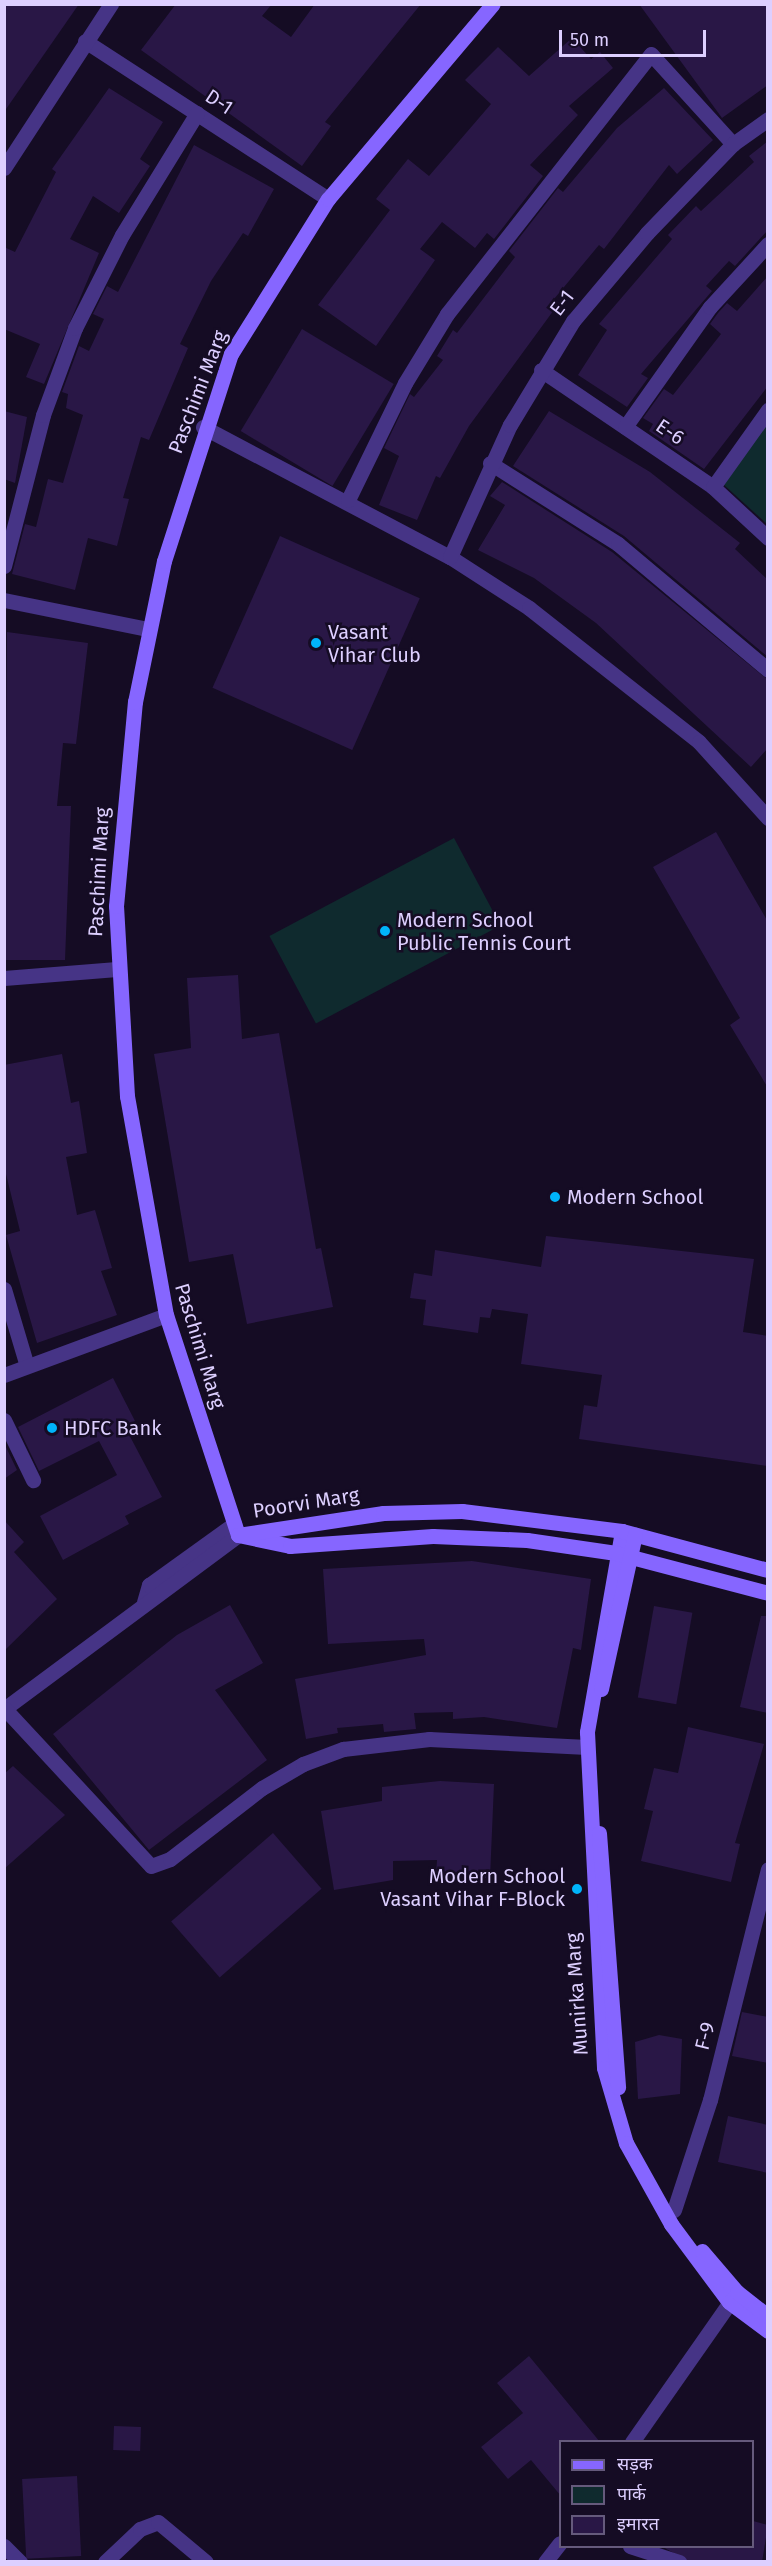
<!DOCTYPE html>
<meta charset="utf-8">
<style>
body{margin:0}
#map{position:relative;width:772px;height:2566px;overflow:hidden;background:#150c24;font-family:"Fira Sans","Noto Sans Devanagari",sans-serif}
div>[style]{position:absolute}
.green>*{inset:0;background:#0f2a2e;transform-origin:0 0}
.building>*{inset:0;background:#291746;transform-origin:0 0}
.street>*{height:15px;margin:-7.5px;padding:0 7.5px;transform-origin:7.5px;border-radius:7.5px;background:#463486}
.secondary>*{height:15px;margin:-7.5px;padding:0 7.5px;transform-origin:7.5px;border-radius:7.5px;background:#8666ff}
.dots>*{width:16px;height:16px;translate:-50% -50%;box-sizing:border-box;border:3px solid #150c24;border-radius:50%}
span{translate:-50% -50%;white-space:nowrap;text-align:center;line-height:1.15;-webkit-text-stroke:5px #150c24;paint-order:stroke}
.street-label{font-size:20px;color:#ddcfff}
.poi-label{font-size:20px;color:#ddcfff}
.left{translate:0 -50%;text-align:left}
.right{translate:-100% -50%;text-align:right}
.frame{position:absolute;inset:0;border:6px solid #ddcfff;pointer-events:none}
.legend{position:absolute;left:559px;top:2440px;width:195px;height:108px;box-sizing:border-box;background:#150c24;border:2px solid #655a7c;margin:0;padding:8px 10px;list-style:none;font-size:18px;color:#ddcfff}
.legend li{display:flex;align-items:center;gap:12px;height:30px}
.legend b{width:30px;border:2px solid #655a7c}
.scale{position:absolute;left:559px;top:30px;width:147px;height:27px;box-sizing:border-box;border:3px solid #ddcfff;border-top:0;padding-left:8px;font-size:18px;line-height:21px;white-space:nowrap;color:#ddcfff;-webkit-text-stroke:4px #150c24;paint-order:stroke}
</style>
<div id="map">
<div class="green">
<i style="clip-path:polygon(767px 422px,767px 524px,723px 484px)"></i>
<i style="left:454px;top:838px;width:99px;height:209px;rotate:62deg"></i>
</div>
<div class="building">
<i style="clip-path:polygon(4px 4px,79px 4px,4px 112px)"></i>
<i style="clip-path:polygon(176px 4px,272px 4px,262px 16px,291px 37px,315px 4px,421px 4px,325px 122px,331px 126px,302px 166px,141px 50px)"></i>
<i style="clip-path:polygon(639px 4px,768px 4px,768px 85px,722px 118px)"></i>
<i style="clip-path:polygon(572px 38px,591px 59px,600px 52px,613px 68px,569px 106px,578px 115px,530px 165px,543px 176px,494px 239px,487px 233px,475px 248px,442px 222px,420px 249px,435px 260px,376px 346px,318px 305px,390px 210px,376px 199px,408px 159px,429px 176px,491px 104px,465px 80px,498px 47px,529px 76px)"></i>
<i style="clip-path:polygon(109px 88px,163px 122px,140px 159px,150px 166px,119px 213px,93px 196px,70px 239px,99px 253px,44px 384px,26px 377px,40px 344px,4px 329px,4px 247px,15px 252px,56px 172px,52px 169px)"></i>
<i style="clip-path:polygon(664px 88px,713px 140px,677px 174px,669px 165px,604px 249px,599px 245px,554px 299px,559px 303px,469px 426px,440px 478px,436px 476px,417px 520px,379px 505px,399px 456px,384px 448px,410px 394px,414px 397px,443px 360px,437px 356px,453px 330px,457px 333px,515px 257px,509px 251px,558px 188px,563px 192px,617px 128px)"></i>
<i style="clip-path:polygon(768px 141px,768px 230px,735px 266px,729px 261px,706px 286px,712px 291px,641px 374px,648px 378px,627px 407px,578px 375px,607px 330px,599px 324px,672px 239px,668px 235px,696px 206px,701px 211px,754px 162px,749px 156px)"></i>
<i style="clip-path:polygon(194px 145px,274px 189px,248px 236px,243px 233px,211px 281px,180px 344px,188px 348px,149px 440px,141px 437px,123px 498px,129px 499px,117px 546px,88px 538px,75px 590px,12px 574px,25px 524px,36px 527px,48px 479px,63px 483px,83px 415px,66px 408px,68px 394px,62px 392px,79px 346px,89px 351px,104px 319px,93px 314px,107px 286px,118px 292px)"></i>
<i style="clip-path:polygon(768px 276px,768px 386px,704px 469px,649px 431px,653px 424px,643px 418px,664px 389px,673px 395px,721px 334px,710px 324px,718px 313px,727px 303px,737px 311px)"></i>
<i style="left:302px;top:329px;width:107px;height:119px;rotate:31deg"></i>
<i style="clip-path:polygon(4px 411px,27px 417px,15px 483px,4px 479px)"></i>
<i style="clip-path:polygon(549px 411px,650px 472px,740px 543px,735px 549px,768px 580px,768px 657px,624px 536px,513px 466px)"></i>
<i style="clip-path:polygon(502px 482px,612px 552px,768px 680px,768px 748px,751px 767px,596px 623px,534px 578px,478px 550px,505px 505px,490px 496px)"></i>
<i style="left:280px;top:536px;width:153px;height:166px;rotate:24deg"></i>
<i style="clip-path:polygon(7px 632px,88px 643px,76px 744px,63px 743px,57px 806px,71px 806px,65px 960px,4px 960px)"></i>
<i style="clip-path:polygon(716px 832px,768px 922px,768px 1088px,730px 1025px,740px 1018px,653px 867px)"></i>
<i style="clip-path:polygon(238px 975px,242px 1039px,279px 1033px,316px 1249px,321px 1248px,333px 1307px,247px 1324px,233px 1254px,189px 1262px,154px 1054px,191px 1048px,187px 978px)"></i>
<i style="clip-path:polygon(62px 1054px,71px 1103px,79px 1101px,87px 1153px,66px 1157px,77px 1215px,95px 1210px,112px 1268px,101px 1271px,117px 1315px,37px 1343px,6px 1235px,20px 1231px,4px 1166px,4px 1065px)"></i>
<i style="clip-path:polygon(546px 1236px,754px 1259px,743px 1332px,768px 1336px,768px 1466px,579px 1439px,584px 1405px,597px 1407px,602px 1375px,521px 1364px,528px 1314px,492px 1309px,490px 1318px,480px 1317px,478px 1333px,423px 1325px,426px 1300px,410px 1298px,414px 1273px,432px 1276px,435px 1250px,541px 1267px)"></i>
<i style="clip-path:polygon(113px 1378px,135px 1421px,125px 1427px,162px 1497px,125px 1516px,129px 1524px,63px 1560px,40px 1516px,117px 1475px,99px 1441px,39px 1471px,18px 1427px)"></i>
<i style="clip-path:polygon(4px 1443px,17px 1470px,4px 1479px)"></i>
<i style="clip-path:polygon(4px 1520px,24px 1542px,14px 1552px,57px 1599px,4px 1651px)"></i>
<i style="clip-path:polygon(472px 1561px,591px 1579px,581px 1650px,573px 1648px,557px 1728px,484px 1717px,453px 1719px,453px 1712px,414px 1713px,416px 1729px,384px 1732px,383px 1724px,337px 1728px,338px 1733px,306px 1739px,295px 1679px,426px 1655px,424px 1639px,328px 1644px,323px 1569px)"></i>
<i style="clip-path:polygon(230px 1605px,263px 1663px,215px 1690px,267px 1760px,149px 1850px,53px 1734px,177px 1635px)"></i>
<i style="left:654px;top:1606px;width:39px;height:93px;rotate:10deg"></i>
<i style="clip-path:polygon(761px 1616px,768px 1616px,768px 1713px,740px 1707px)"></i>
<i style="clip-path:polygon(688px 1727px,764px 1744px,735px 1843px,740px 1844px,731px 1882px,641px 1861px,653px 1811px,644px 1809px,654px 1768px,678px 1773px)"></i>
<i style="clip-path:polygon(13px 1766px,65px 1815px,4px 1869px,4px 1774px)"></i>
<i style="clip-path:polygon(440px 1781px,494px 1784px,490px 1878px,436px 1876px,437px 1860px,393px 1861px,393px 1880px,334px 1890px,321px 1811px,382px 1801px,382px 1787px)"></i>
<i style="left:273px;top:1833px;width:74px;height:135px;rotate:49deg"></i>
<i style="clip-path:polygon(742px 2012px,768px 2017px,768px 2063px,732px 2056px)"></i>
<i style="clip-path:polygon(659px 2035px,682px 2039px,680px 2094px,638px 2099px,635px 2042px)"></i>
<i style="clip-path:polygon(728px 2116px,768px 2125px,768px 2173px,718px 2162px)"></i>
<i style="clip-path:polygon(529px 2356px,600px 2442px,561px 2442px,561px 2496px,531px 2460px,508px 2479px,481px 2447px,523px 2413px,497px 2383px)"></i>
<i style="left:114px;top:2426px;width:27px;height:24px;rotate:2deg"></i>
<i style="left:77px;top:2476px;width:80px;height:55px;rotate:87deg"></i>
<i style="clip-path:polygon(753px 2521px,768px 2525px,762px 2562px,690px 2562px,663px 2547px,753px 2547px)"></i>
</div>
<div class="street">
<i style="left:85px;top:41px;width:290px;rotate:33deg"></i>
<i style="left:4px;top:168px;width:196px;rotate:-56.9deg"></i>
<i style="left:541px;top:370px;width:208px;rotate:34.2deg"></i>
<i style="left:713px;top:487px;width:75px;rotate:42.8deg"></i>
<i style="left:203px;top:427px;width:279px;rotate:27.8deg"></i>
<i style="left:450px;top:557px;width:94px;rotate:32.8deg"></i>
<i style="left:529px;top:608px;width:216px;rotate:38.2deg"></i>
<i style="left:699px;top:742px;width:103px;rotate:47.8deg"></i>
<i style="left:625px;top:427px;width:147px;rotate:-54.7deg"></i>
<i style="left:710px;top:307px;width:86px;rotate:-47.4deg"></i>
<i style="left:490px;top:463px;width:151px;rotate:32.3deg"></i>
<i style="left:618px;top:544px;width:196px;rotate:40deg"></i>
<i style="left:713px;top:487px;width:95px;rotate:-54.5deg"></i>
<i style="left:348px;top:500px;width:130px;rotate:-64deg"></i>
<i style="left:405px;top:383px;width:81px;rotate:-58.7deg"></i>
<i style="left:447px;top:314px;width:330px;rotate:-51.9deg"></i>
<i style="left:651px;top:54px;width:122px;rotate:47.7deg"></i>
<i style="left:450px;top:557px;width:145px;rotate:-65.6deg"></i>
<i style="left:510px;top:425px;width:122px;rotate:-58.8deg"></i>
<i style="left:573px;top:321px;width:115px;rotate:-49.9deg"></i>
<i style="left:647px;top:233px;width:124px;rotate:-46deg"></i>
<i style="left:733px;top:144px;width:43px;rotate:-35.5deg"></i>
<i style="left:4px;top:566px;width:156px;rotate:-75.5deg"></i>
<i style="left:43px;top:415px;width:93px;rotate:-69.8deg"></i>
<i style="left:75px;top:328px;width:104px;rotate:-63.2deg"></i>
<i style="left:122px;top:235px;width:143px;rotate:-58.4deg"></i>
<i style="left:4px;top:600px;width:147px;rotate:11.4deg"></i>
<i style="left:4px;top:978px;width:113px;rotate:-4.6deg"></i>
<i style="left:4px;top:1289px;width:80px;rotate:73.4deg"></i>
<i style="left:4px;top:1375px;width:173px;rotate:-20.3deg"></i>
<i style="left:4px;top:1420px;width:67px;rotate:64.2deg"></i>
<i style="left:144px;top:1602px;width:18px;rotate:-74deg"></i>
<i style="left:149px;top:1585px;width:105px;rotate:-35.7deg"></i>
<i style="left:4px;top:1709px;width:292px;rotate:-36.6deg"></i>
<i style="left:5px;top:1709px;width:214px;rotate:47.1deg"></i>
<i style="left:151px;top:1866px;width:20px;rotate:-20deg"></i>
<i style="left:170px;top:1859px;width:116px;rotate:-37.7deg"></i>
<i style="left:262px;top:1788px;width:48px;rotate:-30.3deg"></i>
<i style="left:303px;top:1764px;width:43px;rotate:-20.6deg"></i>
<i style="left:343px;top:1749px;width:87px;rotate:-6.6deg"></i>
<i style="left:429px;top:1739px;width:158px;rotate:2.9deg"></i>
<i style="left:674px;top:2210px;width:116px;rotate:-71.9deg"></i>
<i style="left:710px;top:2100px;width:238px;rotate:-75.9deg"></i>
<i style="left:632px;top:2442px;width:183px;rotate:-55deg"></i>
<i style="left:4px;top:2546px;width:23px;rotate:45deg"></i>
<i style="left:630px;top:2546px;width:52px;rotate:18.1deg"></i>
<i style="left:105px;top:2562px;width:48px;rotate:-43.3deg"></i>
<i style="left:140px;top:2529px;width:19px;rotate:-21deg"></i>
<i style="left:158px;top:2522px;width:62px;rotate:39.8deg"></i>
<i style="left:545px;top:2562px;width:24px;rotate:-52deg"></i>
</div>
<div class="secondary">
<i style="left:622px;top:1531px;width:204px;rotate:99.9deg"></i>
<i style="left:587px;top:1732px;width:336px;rotate:87.1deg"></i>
<i style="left:604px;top:2068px;width:78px;rotate:73.7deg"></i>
<i style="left:626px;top:2143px;width:93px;rotate:60.9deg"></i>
<i style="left:671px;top:2224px;width:97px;rotate:53.4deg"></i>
<i style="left:729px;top:2302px;width:49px;rotate:36.6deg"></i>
<i style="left:238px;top:1535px;width:231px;rotate:-108.1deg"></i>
<i style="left:166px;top:1315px;width:222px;rotate:-100.1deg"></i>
<i style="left:127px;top:1096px;width:190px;rotate:-93.3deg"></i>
<i style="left:116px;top:906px;width:205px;rotate:-84.7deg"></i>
<i style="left:135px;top:702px;width:144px;rotate:-78.4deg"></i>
<i style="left:164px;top:561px;width:218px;rotate:-72.1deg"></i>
<i style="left:231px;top:354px;width:183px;rotate:-58deg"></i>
<i style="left:328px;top:199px;width:255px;rotate:-49.8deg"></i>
<i style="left:238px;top:1535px;width:53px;rotate:11.9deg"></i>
<i style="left:290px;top:1546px;width:143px;rotate:-4deg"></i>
<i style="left:433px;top:1536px;width:94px;rotate:2.4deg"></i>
<i style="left:527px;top:1540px;width:90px;rotate:8.3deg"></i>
<i style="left:616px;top:1553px;width:157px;rotate:14.7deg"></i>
<i style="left:238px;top:1535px;width:147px;rotate:-8.6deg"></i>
<i style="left:383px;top:1513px;width:79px;rotate:-1.5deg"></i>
<i style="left:462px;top:1511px;width:161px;rotate:7.1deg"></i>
<i style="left:622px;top:1531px;width:151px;rotate:15deg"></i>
<i style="left:601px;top:1689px;width:158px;rotate:-77.6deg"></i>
<i style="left:599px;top:1833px;width:255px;rotate:85.7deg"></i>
<i style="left:702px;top:2251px;width:54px;rotate:49.5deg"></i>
<i style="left:737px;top:2292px;width:39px;rotate:38deg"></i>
</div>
<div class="dots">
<i style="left:316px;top:643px;background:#00b4fa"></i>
<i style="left:385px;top:931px;background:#00b4fa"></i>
<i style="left:555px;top:1197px;background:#00b4fa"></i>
<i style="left:52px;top:1428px;background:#00b4fa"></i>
<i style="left:577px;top:1889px;background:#00b4fa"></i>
</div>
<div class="street-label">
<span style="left:219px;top:102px;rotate:33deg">D-1</span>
<span style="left:562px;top:303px;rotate:-53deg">E-1</span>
<span style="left:198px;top:392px;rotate:-69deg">Paschimi Marg</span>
<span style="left:670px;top:432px;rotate:34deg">E-6</span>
<span style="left:99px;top:872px;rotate:-87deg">Paschimi Marg</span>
<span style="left:200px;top:1346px;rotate:73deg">Paschimi Marg</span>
<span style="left:306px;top:1503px;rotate:-9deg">Poorvi Marg</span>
<span style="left:577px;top:1994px;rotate:-94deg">Munirka Marg</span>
<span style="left:705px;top:2036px;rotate:-76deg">F-9</span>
</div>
<div class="poi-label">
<span class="left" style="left:328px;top:644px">Vasant<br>Vihar Club</span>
<span class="left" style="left:397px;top:932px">Modern School<br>Public Tennis Court</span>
<span class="left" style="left:567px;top:1197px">Modern School</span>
<span class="left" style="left:64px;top:1428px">HDFC Bank</span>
<span class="right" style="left:565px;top:1888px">Modern School<br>Vasant Vihar F-Block</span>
</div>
<div class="frame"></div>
<ul class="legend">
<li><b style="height:8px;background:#8666ff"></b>सड़क</li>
<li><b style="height:16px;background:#0f2a2e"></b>पार्क</li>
<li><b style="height:16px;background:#291746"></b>इमारत</li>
</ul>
<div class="scale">50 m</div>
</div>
